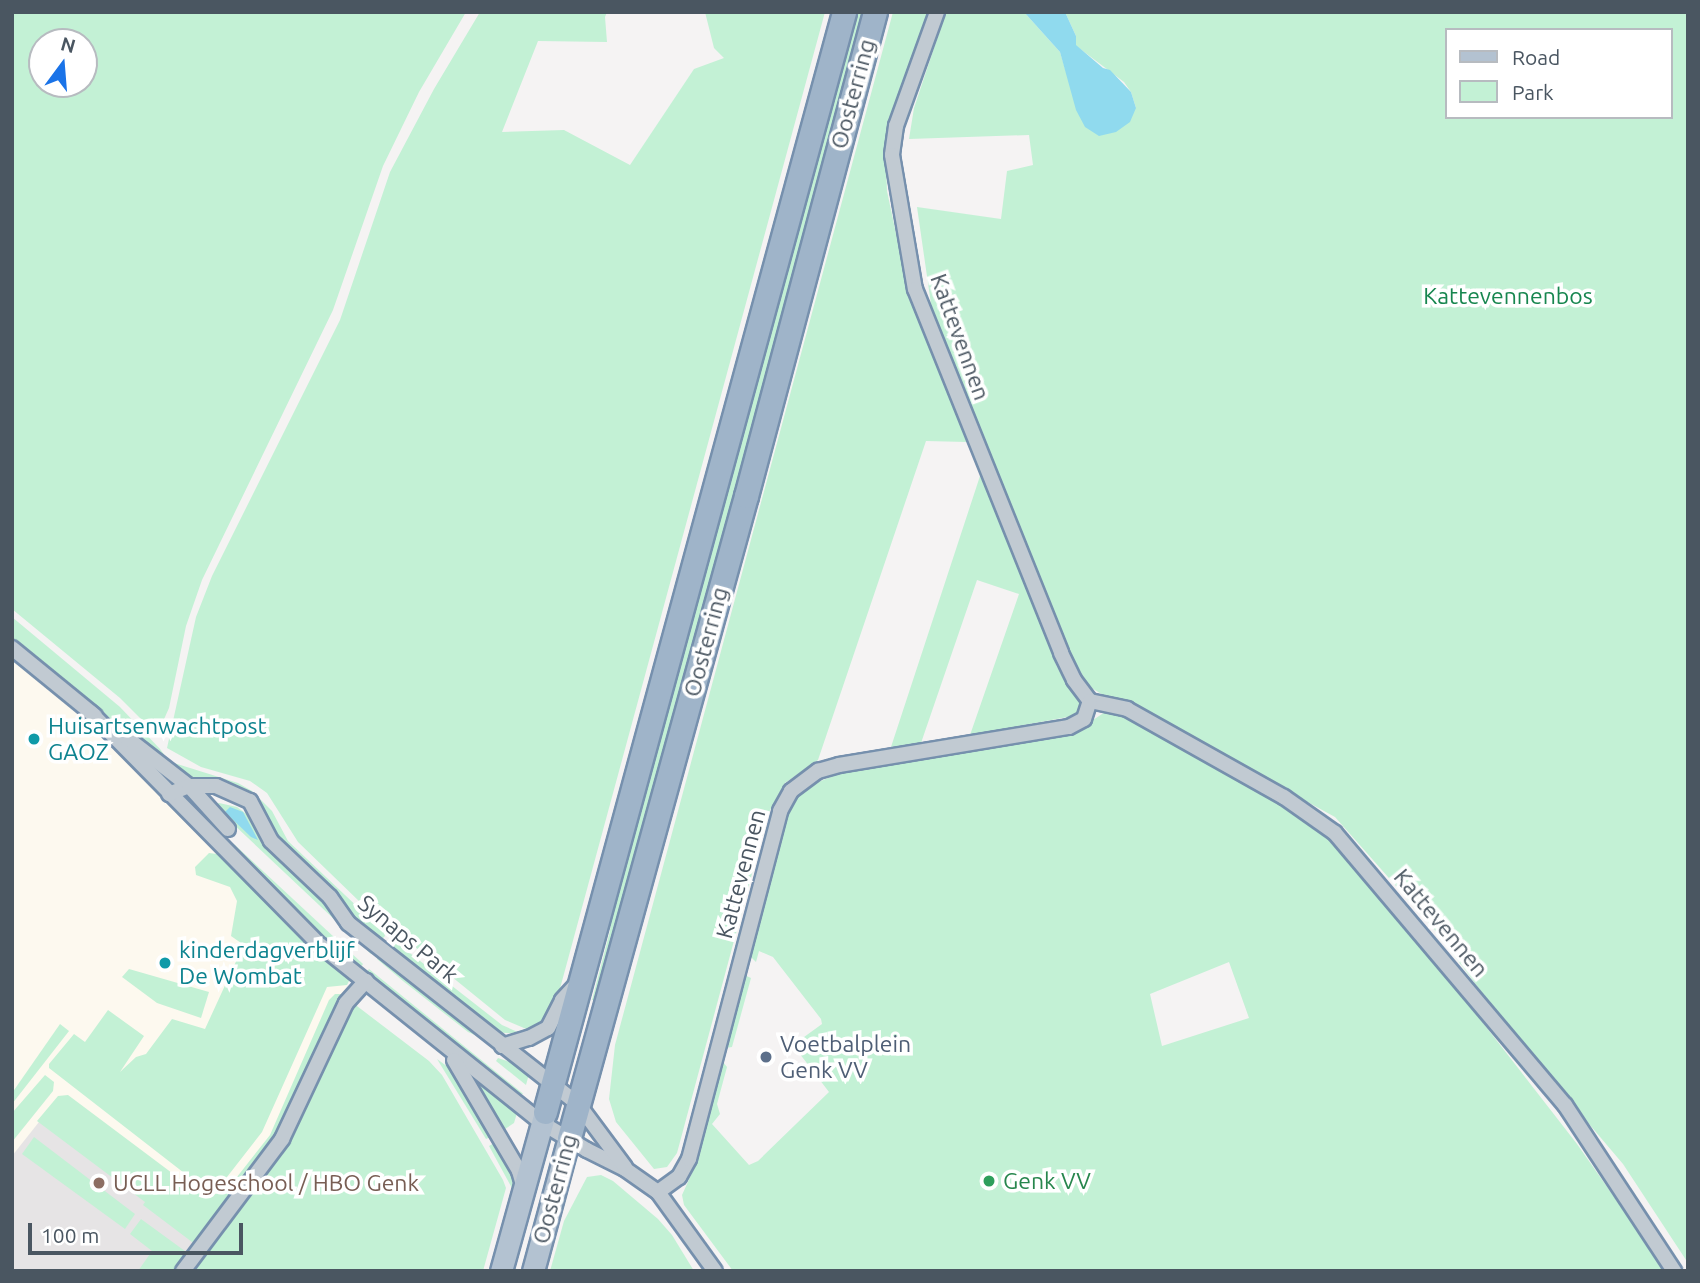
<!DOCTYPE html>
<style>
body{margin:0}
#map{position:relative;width:1700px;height:1283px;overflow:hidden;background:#f5f3f3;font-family:Ubuntu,sans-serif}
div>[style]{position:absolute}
.commercial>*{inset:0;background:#fdf9ef}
.education>*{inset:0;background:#e6e4e5}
.green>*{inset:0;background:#c3f1d5;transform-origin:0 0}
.water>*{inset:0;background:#90daee}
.roads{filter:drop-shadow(2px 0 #7690ad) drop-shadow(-2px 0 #7690ad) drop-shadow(0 2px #7690ad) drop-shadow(0 -2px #7690ad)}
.minor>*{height:14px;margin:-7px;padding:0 7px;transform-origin:7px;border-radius:7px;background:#c1cad2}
.primary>*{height:21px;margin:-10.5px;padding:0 10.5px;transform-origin:10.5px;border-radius:10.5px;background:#b3c2d1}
.trunk>*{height:23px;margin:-11.5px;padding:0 11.5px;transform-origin:11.5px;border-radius:11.5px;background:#9fb4c9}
.dots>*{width:19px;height:19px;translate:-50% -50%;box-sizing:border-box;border:4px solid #fff;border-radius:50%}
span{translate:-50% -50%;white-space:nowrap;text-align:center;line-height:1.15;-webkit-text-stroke:7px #fff;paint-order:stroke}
.street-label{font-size:23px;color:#4a5661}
.park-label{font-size:23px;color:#17864f}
.culture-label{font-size:23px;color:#0d838f}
.left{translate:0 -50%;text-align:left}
.service-label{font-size:23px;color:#4e5e75}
.leisure-label{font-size:23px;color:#27864d}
.education-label{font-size:23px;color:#785e54}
.frame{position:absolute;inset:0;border:14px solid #4a5661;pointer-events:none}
.legend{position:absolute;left:1445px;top:28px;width:228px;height:91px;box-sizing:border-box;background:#fff;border:2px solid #b7bbc0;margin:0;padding:9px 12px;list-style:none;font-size:21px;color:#4a5661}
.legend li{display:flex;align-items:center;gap:14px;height:35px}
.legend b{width:35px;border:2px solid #b7bbc0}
.north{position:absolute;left:28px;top:28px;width:70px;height:70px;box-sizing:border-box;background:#fff;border:2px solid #b7bbc0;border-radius:50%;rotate:16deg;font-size:19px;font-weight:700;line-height:28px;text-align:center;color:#4a5661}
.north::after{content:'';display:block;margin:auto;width:24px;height:32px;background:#1a73e8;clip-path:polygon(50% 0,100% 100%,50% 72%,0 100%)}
.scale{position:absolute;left:28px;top:1223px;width:215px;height:32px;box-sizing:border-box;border:4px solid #4a5661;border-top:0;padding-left:9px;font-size:21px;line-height:24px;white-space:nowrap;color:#4a5661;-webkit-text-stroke:5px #fff;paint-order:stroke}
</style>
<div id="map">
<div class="commercial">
<i style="clip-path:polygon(12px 658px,82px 715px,132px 762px,217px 854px,350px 979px,279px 1135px,174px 1271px,12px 1271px)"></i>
</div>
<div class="education">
<i style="clip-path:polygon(58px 1098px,222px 1210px,174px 1271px,12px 1271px,12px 1156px)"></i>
</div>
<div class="green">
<i style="clip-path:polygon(evenodd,12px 12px,466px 12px,419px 92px,383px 166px,333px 310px,202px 580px,186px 626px,169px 708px,157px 735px,120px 698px,12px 609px,12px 12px,42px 42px,84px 42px,84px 84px,42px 84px,42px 42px)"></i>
<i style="clip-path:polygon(480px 12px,607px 12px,605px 17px,607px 42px,538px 41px,502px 132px,564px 130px,630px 165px,694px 69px,724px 58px,714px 48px,705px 12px,825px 12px,555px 1007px,546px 1021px,531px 1031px,505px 1020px,361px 903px,298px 842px,267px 793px,250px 781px,201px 767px,167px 748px,196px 617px,212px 576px,340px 320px,390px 172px,434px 89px)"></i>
<i style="clip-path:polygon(853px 12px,866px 12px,598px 1001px,592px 1000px,610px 931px,613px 897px)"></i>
<i style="clip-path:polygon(893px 12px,929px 12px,885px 142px,887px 191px,909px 295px,967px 442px,926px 441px,818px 760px,785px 783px,768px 814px,677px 1153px,667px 1167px,654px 1169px,616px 1122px,609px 1099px,615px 1045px)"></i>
<i style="clip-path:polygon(evenodd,946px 12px,1024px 12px,1060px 52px,1066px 72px,1136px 108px,1131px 92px,1124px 82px,1075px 45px,1076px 36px,1065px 12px,1688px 12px,1688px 1263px,1623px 1164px,1517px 1039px,1434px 929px,1335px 817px,1125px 702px,1103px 695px,1090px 687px,1067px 651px,931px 304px,917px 207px,1001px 219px,1007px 171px,1033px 165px,1029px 135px,909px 139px,914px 108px,946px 12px,1446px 30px,1670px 30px,1670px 117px,1446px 117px,1446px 30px)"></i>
<i style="clip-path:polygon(980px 476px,999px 514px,1057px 667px,1080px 700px,1080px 710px,1073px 716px,970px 735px,1019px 594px,977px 580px,921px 743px,891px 747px)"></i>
<i style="clip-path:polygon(12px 617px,120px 707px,160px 749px,166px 757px,164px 762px,12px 639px)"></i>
<i style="clip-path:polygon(evenodd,1108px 710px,1118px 711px,1276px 801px,1317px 827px,1424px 947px,1577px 1144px,1666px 1271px,733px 1271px,684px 1205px,682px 1195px,692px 1173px,719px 1065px,723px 1062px,727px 1067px,717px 1104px,720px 1114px,712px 1124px,749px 1165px,758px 1161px,829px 1092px,793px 1045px,822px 1024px,821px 1019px,773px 957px,759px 951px,756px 962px,749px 955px,785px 819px,803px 788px,851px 769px,1081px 728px,1108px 710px,1229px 962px,1249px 1018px,1162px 1046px,1150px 994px,1229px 962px)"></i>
<i style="clip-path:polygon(174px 763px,238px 783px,252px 791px,272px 811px,288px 841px,384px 932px,385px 936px,378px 943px,352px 921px,278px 839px,261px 806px,249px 795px,191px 780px,171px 766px)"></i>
<i style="clip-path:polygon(219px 803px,237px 807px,253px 819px,266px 845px,279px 860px,375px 950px,371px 954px,213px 805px)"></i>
<i style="clip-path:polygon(224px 838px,235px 845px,363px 964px,359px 970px)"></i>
<i style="clip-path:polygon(209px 853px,217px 854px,350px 979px,347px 985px,327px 987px,262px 1132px,227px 1177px,218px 1185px,208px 1188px,197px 1183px,49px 1068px,49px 1064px,74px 1034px,85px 1042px,108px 1010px,144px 1036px,120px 1072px,136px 1057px,146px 1054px,172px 1019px,205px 1029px,239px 955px,241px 943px,231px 936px,237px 901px,230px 887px,196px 875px,195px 867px)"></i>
<i style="clip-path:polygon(392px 939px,502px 1025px,522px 1034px,493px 1032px,385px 948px)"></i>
<i style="clip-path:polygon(380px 953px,486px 1040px,468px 1032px,403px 981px,377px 959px)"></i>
<i style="clip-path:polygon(129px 969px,209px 992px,201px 1018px,157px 1003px,122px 977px)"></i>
<i style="left:369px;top:969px;width:198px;height:6px;rotate:39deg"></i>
<i style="clip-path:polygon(742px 974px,751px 978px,732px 1047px,726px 1048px,724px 1044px)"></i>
<i style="clip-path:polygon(335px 994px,344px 994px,279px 1135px,196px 1245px,143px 1205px,145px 1202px,37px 1121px,58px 1096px,68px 1095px,200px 1194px,208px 1196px,226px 1191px,270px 1135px,329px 1000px)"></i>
<i style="clip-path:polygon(353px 1003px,429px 1061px,442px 1075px,503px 1180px,506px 1188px,483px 1271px,190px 1271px,286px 1143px)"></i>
<i style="clip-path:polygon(60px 1024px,69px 1031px,12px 1104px,12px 1093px)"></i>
<i style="clip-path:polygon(498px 1058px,513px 1063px,529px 1074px,526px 1085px,496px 1061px)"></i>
<i style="clip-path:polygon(437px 1059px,452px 1070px,493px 1136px,486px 1139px)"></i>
<i style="clip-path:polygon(45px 1075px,54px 1082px,53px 1091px,12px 1142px,12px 1113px)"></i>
<i style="clip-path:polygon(471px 1077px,517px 1113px,514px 1123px,502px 1131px)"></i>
<i style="clip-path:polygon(34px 1137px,135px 1214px,125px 1229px,22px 1154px)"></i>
<i style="clip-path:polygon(496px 1142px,512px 1171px,513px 1190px,489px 1146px)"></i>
<i style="clip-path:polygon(601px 1175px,613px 1181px,658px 1219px,672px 1235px,694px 1271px,550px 1271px,564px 1221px,587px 1177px)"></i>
<i style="clip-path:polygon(141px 1219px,189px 1254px,177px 1271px,138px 1271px,152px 1251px,130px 1234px)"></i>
</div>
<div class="water">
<i style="clip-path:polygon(1024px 12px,1065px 12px,1076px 36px,1076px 45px,1103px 68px,1110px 70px,1131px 92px,1136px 108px,1130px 122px,1116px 132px,1099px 136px,1085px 127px,1076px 110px,1060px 52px)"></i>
<i style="clip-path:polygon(230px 807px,243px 812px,258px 840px,251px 837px,225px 812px)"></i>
</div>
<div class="roads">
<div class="minor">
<i style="left:937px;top:12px;width:121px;rotate:109.8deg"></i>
<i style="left:896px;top:126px;width:29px;rotate:98deg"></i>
<i style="left:892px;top:155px;width:136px;rotate:80.3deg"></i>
<i style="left:915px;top:289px;width:392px;rotate:68.1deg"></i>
<i style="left:1061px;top:653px;width:30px;rotate:64deg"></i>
<i style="left:1074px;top:680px;width:26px;rotate:53deg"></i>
<i style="left:1090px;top:701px;width:38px;rotate:12deg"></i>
<i style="left:1127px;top:709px;width:180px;rotate:29.3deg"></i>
<i style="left:1284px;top:797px;width:62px;rotate:35.2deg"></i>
<i style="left:1335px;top:833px;width:356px;rotate:49.8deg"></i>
<i style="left:1565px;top:1105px;width:199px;rotate:56.7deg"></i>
<i style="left:12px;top:648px;width:107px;rotate:39.3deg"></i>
<i style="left:90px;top:712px;width:327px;rotate:45.4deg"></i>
<i style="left:320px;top:945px;width:285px;rotate:38.7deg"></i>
<i style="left:542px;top:1123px;width:52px;rotate:31deg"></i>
<i style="left:587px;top:1150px;width:42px;rotate:26.6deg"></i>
<i style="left:625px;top:1169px;width:40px;rotate:34.9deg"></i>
<i style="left:658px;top:1192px;width:97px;rotate:54.2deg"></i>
<i style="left:118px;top:731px;width:90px;rotate:37.8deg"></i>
<i style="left:189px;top:786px;width:58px;rotate:47.8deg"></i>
<i style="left:169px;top:794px;width:22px;rotate:-22deg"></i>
<i style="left:189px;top:786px;width:27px"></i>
<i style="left:216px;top:786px;width:37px;rotate:24deg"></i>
<i style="left:250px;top:801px;width:45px;rotate:62.3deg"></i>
<i style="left:271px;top:841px;width:81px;rotate:43.5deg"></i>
<i style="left:330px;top:897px;width:32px;rotate:55deg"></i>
<i style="left:348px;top:923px;width:293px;rotate:38.2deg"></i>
<i style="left:578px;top:1104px;width:79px;rotate:53.3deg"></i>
<i style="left:502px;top:1046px;width:28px;rotate:-17deg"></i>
<i style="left:529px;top:1038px;width:21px;rotate:-28deg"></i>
<i style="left:548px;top:1028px;width:31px;rotate:-63deg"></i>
<i style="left:562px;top:1000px;width:19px;rotate:-47deg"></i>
<i style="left:454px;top:1060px;width:129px;rotate:59.6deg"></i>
<i style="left:519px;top:1171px;width:15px;rotate:74deg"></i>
<i style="left:658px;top:1192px;width:26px;rotate:-36deg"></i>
<i style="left:679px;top:1177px;width:21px;rotate:-61deg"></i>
<i style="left:689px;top:1159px;width:360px;rotate:-75.3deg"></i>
<i style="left:780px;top:811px;width:23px;rotate:-61deg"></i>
<i style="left:791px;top:791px;width:34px;rotate:-37deg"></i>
<i style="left:818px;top:771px;width:22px;rotate:-16deg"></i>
<i style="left:839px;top:765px;width:233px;rotate:-9.4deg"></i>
<i style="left:1069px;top:727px;width:17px;rotate:-28deg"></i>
<i style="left:1084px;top:719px;width:19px;rotate:-72deg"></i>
<i style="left:183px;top:1271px;width:165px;rotate:-53.1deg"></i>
<i style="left:282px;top:1139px;width:150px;rotate:-64.8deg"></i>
<i style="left:346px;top:1003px;width:30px;rotate:-48deg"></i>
</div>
<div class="primary">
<i style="left:501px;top:1271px;width:165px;rotate:-74.5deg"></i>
<i style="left:533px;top:1271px;width:138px;rotate:-74.9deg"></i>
</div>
<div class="trunk">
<i style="left:545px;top:1112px;width:1140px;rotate:-74.79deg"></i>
<i style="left:569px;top:1138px;width:666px;rotate:-74.59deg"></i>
<i style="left:746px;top:496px;width:501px;rotate:-75.08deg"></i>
</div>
</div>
<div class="dots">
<i style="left:34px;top:739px;background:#0f9aa8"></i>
<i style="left:165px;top:963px;background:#0f9aa8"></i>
<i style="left:766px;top:1057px;background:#5c6f8a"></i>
<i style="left:989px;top:1181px;background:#2e9e5b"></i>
<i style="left:99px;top:1183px;background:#8d6e63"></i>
</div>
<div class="street-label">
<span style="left:853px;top:94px;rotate:-75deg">Oosterring</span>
<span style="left:960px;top:337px;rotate:70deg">Kattevennen</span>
<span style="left:706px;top:642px;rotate:-75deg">Oosterring</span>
<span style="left:741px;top:874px;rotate:-75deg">Kattevennen</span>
<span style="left:1441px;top:923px;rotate:50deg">Kattevennen</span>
<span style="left:408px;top:939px;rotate:40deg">Synaps Park</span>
<span style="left:555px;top:1189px;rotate:-75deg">Oosterring</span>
</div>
<div class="park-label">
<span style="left:1508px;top:296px">Kattevennenbos</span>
</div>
<div class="culture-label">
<span class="left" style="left:48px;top:739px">Huisartsenwachtpost<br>GAOZ</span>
<span class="left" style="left:179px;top:963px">kinderdagverblijf<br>De Wombat</span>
</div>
<div class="service-label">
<span class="left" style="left:780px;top:1057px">Voetbalplein<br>Genk VV</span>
</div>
<div class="leisure-label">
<span class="left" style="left:1003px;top:1181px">Genk VV</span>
</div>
<div class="education-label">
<span class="left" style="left:113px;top:1183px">UCLL Hogeschool / HBO Genk</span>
</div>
<div class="frame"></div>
<ul class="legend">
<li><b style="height:9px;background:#b3c2d1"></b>Road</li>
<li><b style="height:19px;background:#c3f1d5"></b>Park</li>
</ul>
<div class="north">N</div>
<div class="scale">100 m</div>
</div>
